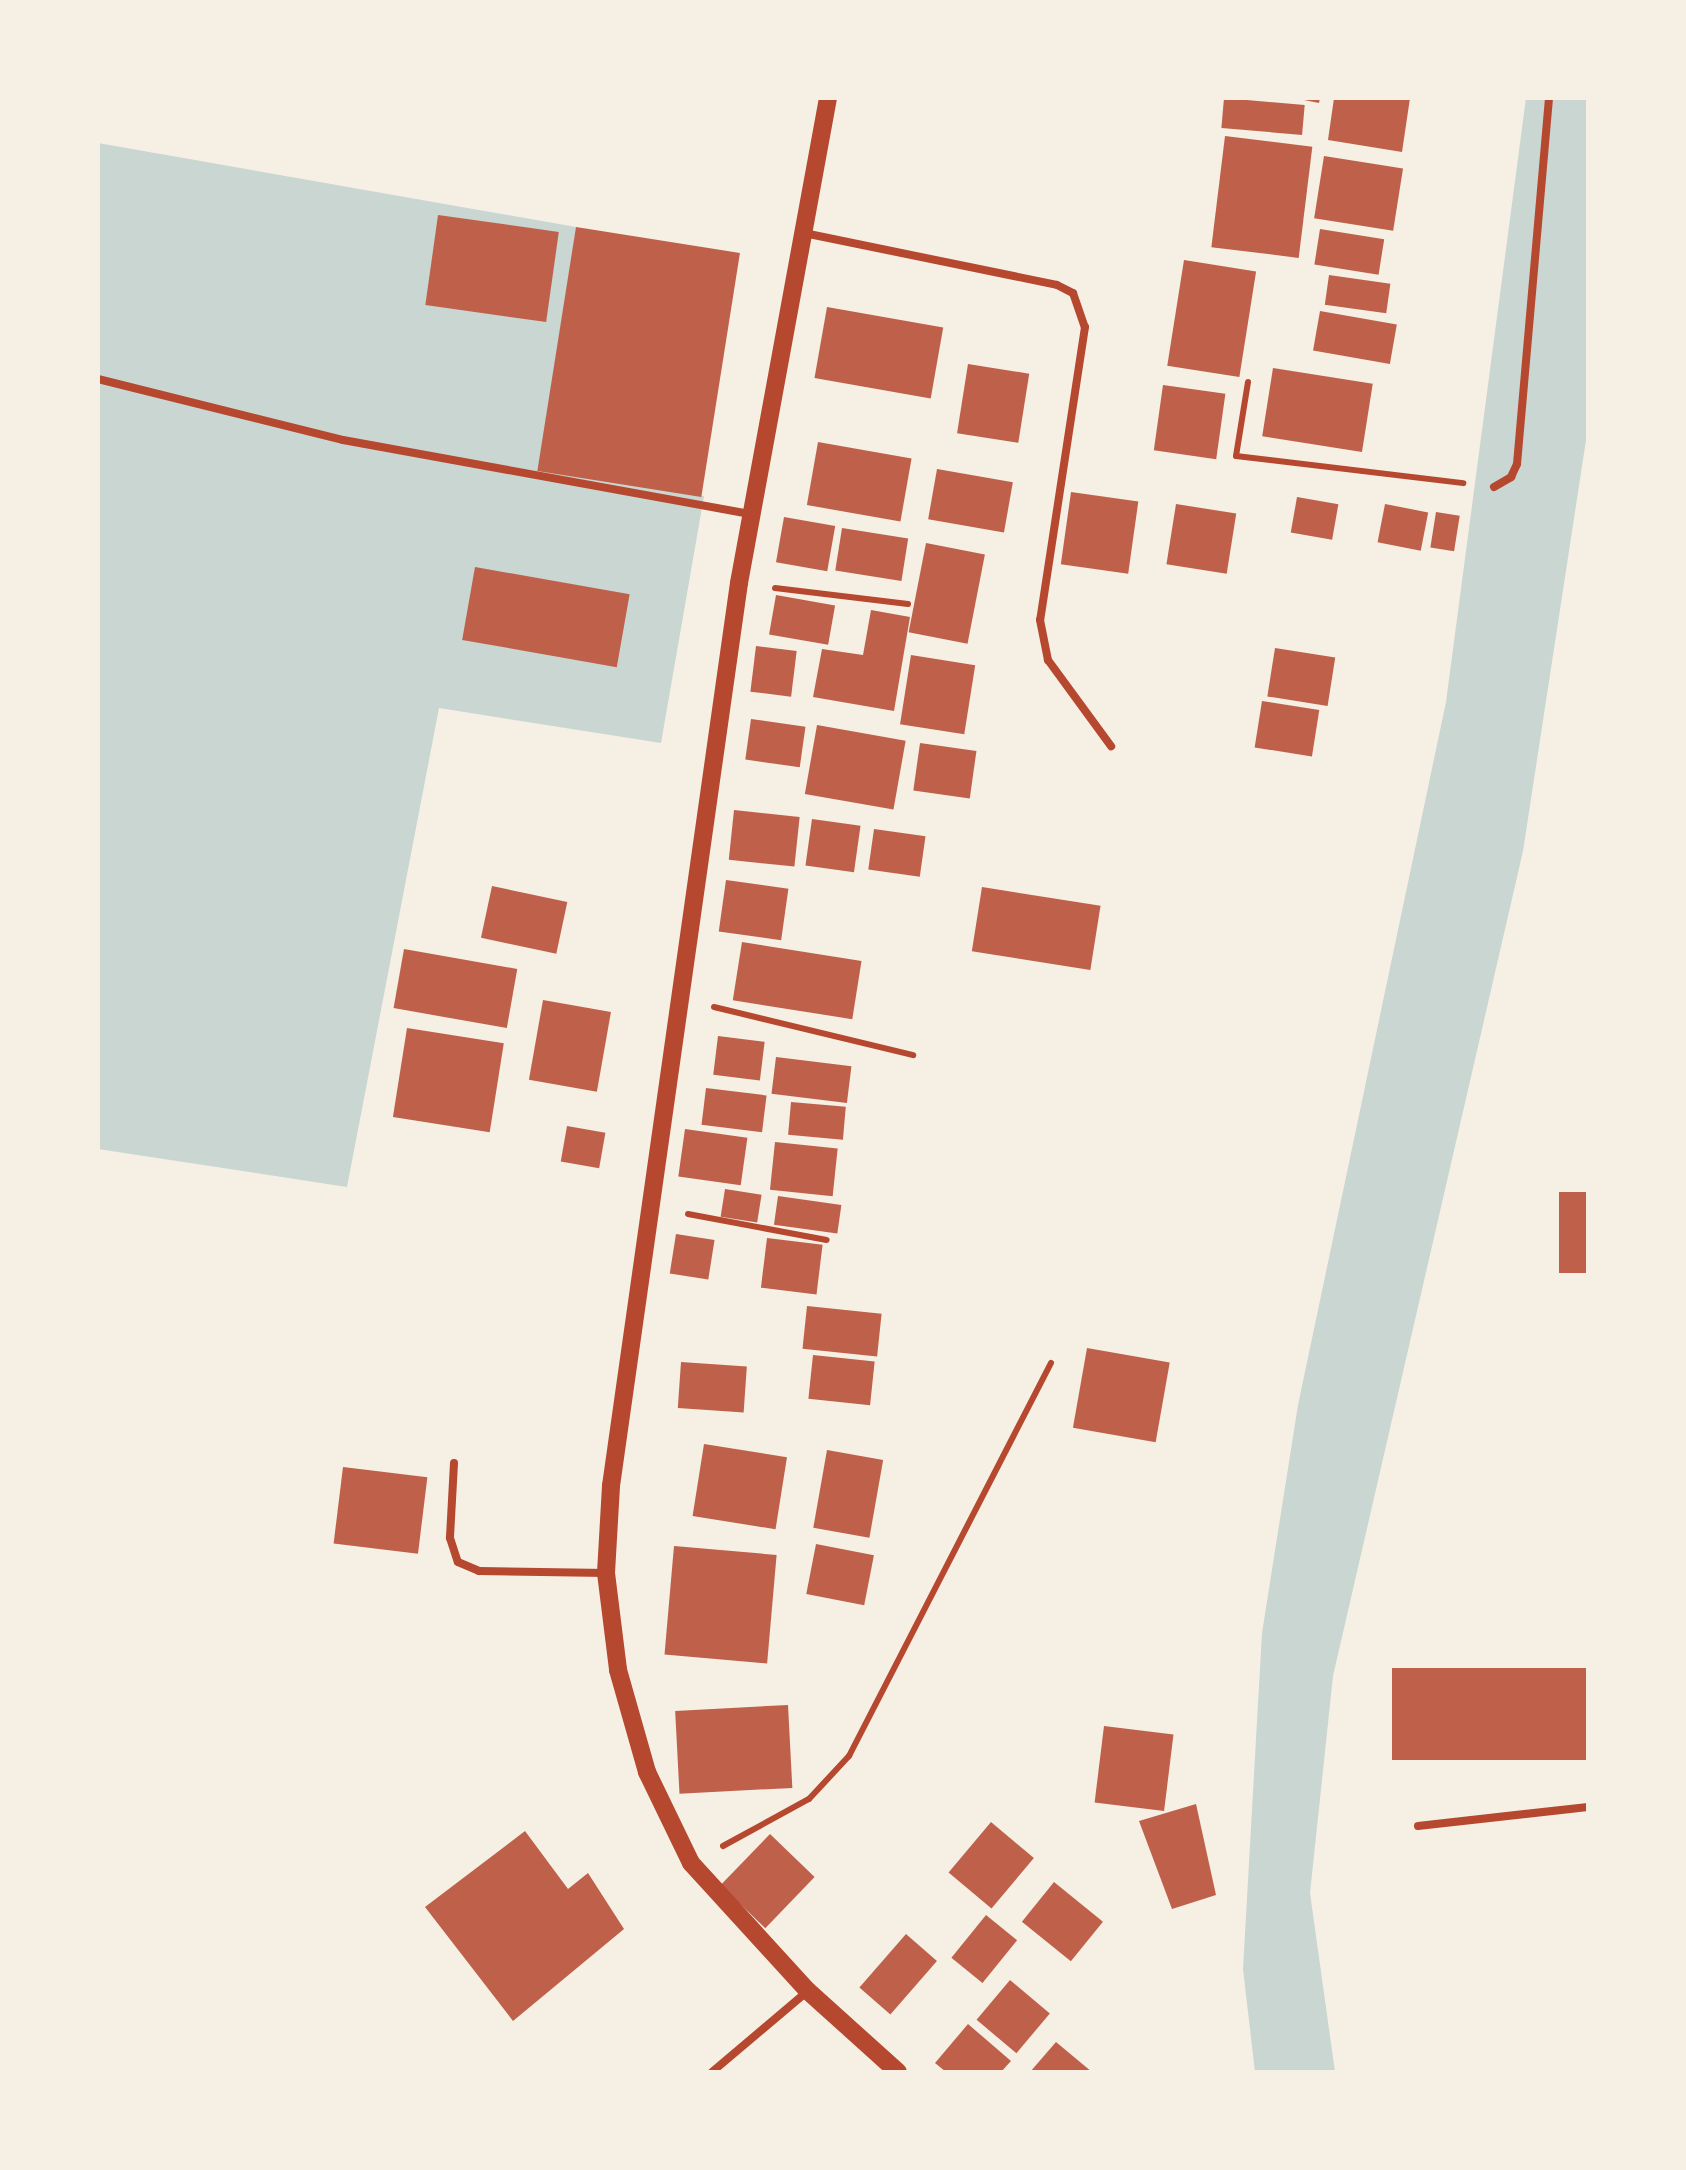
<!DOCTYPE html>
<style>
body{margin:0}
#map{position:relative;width:1686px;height:2170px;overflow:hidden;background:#f6efe4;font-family:Karla,sans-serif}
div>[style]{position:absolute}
.water>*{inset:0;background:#c9d6d2}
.building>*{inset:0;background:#bf614a;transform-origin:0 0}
.path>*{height:6px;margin:-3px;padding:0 3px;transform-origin:3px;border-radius:3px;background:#b5482f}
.service>*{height:8px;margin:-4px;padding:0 4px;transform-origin:4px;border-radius:4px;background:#b5482f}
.tertiary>*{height:18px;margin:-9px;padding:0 9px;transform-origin:9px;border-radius:9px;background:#b5482f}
span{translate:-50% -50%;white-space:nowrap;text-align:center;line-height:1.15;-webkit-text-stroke:10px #f6efe4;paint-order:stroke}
.frame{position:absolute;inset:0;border:100px solid #f6efe4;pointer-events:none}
</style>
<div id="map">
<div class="water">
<i style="clip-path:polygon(1526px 98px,1588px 98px,1588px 427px,1523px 851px,1333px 1676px,1310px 1893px,1335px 2072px,1255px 2072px,1243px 1969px,1262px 1633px,1298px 1405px,1446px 702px)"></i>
<i style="clip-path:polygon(98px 143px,576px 227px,544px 471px,704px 496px,661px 743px,439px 708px,347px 1187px,98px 1149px)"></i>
</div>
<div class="building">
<i style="left:1224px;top:98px;width:81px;height:30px;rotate:5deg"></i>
<i style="clip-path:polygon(1294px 98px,1320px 98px,1319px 103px)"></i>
<i style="clip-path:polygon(1334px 98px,1410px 98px,1402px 152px,1328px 140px)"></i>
<i style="left:1225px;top:136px;width:88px;height:112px;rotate:7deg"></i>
<i style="left:1324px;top:156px;width:80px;height:63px;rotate:9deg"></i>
<i style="left:438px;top:215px;width:122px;height:91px;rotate:8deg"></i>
<i style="left:576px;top:227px;width:166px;height:247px;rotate:9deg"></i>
<i style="left:1320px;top:229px;width:65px;height:36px;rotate:9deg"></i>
<i style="left:1184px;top:260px;width:73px;height:107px;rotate:9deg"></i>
<i style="left:1329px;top:275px;width:62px;height:30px;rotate:8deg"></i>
<i style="left:827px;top:307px;width:118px;height:72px;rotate:10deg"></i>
<i style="left:1320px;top:311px;width:78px;height:40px;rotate:10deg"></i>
<i style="left:968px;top:364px;width:62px;height:70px;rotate:9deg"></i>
<i style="left:1273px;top:368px;width:101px;height:69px;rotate:9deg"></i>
<i style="left:1163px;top:385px;width:63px;height:66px;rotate:8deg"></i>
<i style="left:818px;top:442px;width:95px;height:64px;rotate:10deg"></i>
<i style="left:937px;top:469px;width:77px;height:51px;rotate:10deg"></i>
<i style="left:1071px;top:492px;width:68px;height:73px;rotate:8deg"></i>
<i style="left:1297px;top:497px;width:42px;height:36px;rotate:10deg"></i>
<i style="left:1176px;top:504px;width:61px;height:61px;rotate:9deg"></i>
<i style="left:1385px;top:504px;width:44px;height:39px;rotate:11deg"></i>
<i style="left:1436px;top:512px;width:24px;height:36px;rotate:9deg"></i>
<i style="left:784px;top:517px;width:52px;height:46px;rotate:10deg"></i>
<i style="left:842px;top:528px;width:67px;height:43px;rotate:9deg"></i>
<i style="left:926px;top:543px;width:60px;height:91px;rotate:11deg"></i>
<i style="left:475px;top:567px;width:157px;height:74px;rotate:10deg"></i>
<i style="left:776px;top:595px;width:60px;height:40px;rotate:10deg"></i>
<i style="clip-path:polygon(871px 610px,910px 617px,894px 711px,813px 697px,822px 649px,863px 655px)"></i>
<i style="left:756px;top:646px;width:41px;height:46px;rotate:7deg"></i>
<i style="left:1275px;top:648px;width:61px;height:49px;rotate:9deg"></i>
<i style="left:911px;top:655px;width:65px;height:70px;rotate:9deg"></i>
<i style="left:1262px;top:701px;width:58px;height:47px;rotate:9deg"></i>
<i style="left:751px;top:719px;width:55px;height:41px;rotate:8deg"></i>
<i style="left:817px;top:725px;width:90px;height:70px;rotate:10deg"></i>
<i style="left:920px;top:743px;width:57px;height:48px;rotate:8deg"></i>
<i style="left:734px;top:810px;width:66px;height:50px;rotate:6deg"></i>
<i style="left:812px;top:819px;width:49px;height:47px;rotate:8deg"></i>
<i style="left:874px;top:829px;width:52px;height:41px;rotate:8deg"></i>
<i style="left:726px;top:880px;width:63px;height:52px;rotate:8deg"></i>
<i style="left:492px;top:886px;width:77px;height:53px;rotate:12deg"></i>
<i style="left:982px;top:887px;width:120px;height:65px;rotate:9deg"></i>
<i style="left:742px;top:942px;width:121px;height:59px;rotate:9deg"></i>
<i style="left:404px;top:949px;width:115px;height:60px;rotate:10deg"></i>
<i style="left:543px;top:1000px;width:69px;height:81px;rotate:10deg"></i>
<i style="left:407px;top:1028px;width:98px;height:90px;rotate:9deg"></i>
<i style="left:718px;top:1036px;width:47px;height:39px;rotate:7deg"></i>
<i style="left:776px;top:1057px;width:76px;height:37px;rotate:7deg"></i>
<i style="left:706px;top:1088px;width:61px;height:37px;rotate:7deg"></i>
<i style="left:791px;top:1102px;width:55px;height:33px;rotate:5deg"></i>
<i style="left:567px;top:1126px;width:39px;height:36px;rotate:10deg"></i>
<i style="left:685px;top:1129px;width:63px;height:48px;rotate:8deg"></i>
<i style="left:775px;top:1142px;width:63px;height:48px;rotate:6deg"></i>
<i style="left:725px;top:1189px;width:37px;height:28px;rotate:9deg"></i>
<i style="left:1588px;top:1192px;width:81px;height:29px;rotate:90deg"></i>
<i style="left:778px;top:1196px;width:64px;height:29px;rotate:8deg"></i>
<i style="left:676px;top:1234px;width:39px;height:40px;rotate:9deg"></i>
<i style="left:767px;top:1238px;width:56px;height:50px;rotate:7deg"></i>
<i style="left:807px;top:1306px;width:75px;height:43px;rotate:6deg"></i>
<i style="left:1087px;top:1348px;width:84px;height:81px;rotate:10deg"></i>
<i style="left:813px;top:1355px;width:62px;height:44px;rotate:6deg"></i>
<i style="left:681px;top:1362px;width:66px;height:46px;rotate:4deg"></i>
<i style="left:704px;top:1444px;width:84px;height:73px;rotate:9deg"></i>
<i style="left:827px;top:1450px;width:57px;height:79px;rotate:10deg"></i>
<i style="left:343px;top:1467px;width:85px;height:77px;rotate:7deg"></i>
<i style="left:816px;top:1544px;width:59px;height:51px;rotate:11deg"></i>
<i style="left:674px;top:1546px;width:103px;height:109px;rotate:5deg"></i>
<i style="left:1588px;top:1668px;width:92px;height:196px;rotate:90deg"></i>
<i style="left:788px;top:1705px;width:83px;height:113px;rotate:87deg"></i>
<i style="left:1104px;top:1726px;width:70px;height:77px;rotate:7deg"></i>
<i style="clip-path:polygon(1196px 1804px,1216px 1895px,1172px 1909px,1139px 1821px)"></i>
<i style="left:991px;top:1822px;width:56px;height:66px;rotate:40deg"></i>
<i style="clip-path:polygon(525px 1831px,568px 1889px,588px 1873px,624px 1929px,513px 2021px,425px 1907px)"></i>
<i style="left:770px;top:1834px;width:62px;height:71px;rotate:44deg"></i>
<i style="left:1054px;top:1882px;width:63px;height:51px;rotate:39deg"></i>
<i style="left:986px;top:1915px;width:40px;height:55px;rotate:39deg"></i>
<i style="left:906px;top:1934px;width:41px;height:71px;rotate:41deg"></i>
<i style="left:1010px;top:1980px;width:52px;height:52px;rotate:40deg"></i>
<i style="clip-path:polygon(968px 2024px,1011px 2061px,1001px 2072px,946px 2072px,935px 2063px)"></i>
<i style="clip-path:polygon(1056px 2042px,1092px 2072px,1030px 2072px)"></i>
</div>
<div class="path">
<i style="left:1248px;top:382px;width:75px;rotate:99.2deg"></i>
<i style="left:1236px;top:456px;width:229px;rotate:6.8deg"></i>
<i style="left:775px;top:588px;width:134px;rotate:6.9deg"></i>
<i style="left:714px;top:1007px;width:205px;rotate:13.6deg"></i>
<i style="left:688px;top:1214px;width:141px;rotate:10.6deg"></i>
<i style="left:723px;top:1846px;width:98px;rotate:-28.7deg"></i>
<i style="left:809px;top:1799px;width:59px;rotate:-47.1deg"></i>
<i style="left:849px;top:1756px;width:442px;rotate:-62.8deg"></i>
</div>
<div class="service">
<i style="left:804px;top:233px;width:258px;rotate:11.6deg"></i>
<i style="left:1057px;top:285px;width:18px;rotate:27deg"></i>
<i style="left:1073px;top:293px;width:36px;rotate:71deg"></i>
<i style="left:1085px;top:327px;width:296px;rotate:98.7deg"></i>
<i style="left:1040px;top:620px;width:41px;rotate:78.7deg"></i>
<i style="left:1048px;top:660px;width:107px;rotate:53.8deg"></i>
<i style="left:98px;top:379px;width:252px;rotate:14deg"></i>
<i style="left:343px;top:440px;width:415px;rotate:10.3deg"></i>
<i style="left:1494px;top:487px;width:20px;rotate:-30deg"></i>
<i style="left:1511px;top:477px;width:14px;rotate:-65deg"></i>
<i style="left:1517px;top:464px;width:367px;rotate:-85deg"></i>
<i style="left:454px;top:1463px;width:75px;rotate:93.1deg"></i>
<i style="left:450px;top:1538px;width:25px;rotate:72deg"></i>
<i style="left:458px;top:1562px;width:23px;rotate:23deg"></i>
<i style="left:479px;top:1571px;width:127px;rotate:0.9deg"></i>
<i style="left:1418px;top:1826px;width:171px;rotate:-6.4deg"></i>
<i style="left:712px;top:2072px;width:126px;rotate:-40.2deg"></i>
</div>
<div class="tertiary">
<i style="left:828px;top:98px;width:493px;rotate:100.4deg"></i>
<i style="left:739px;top:583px;width:912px;rotate:98.07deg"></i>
<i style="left:611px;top:1486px;width:87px;rotate:93.3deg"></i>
<i style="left:606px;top:1573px;width:98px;rotate:82.9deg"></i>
<i style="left:618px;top:1670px;width:106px;rotate:74.1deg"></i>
<i style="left:647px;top:1772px;width:101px;rotate:64.2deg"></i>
<i style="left:691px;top:1863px;width:173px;rotate:47.6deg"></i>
<i style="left:808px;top:1991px;width:121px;rotate:42deg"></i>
</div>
<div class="frame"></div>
</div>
